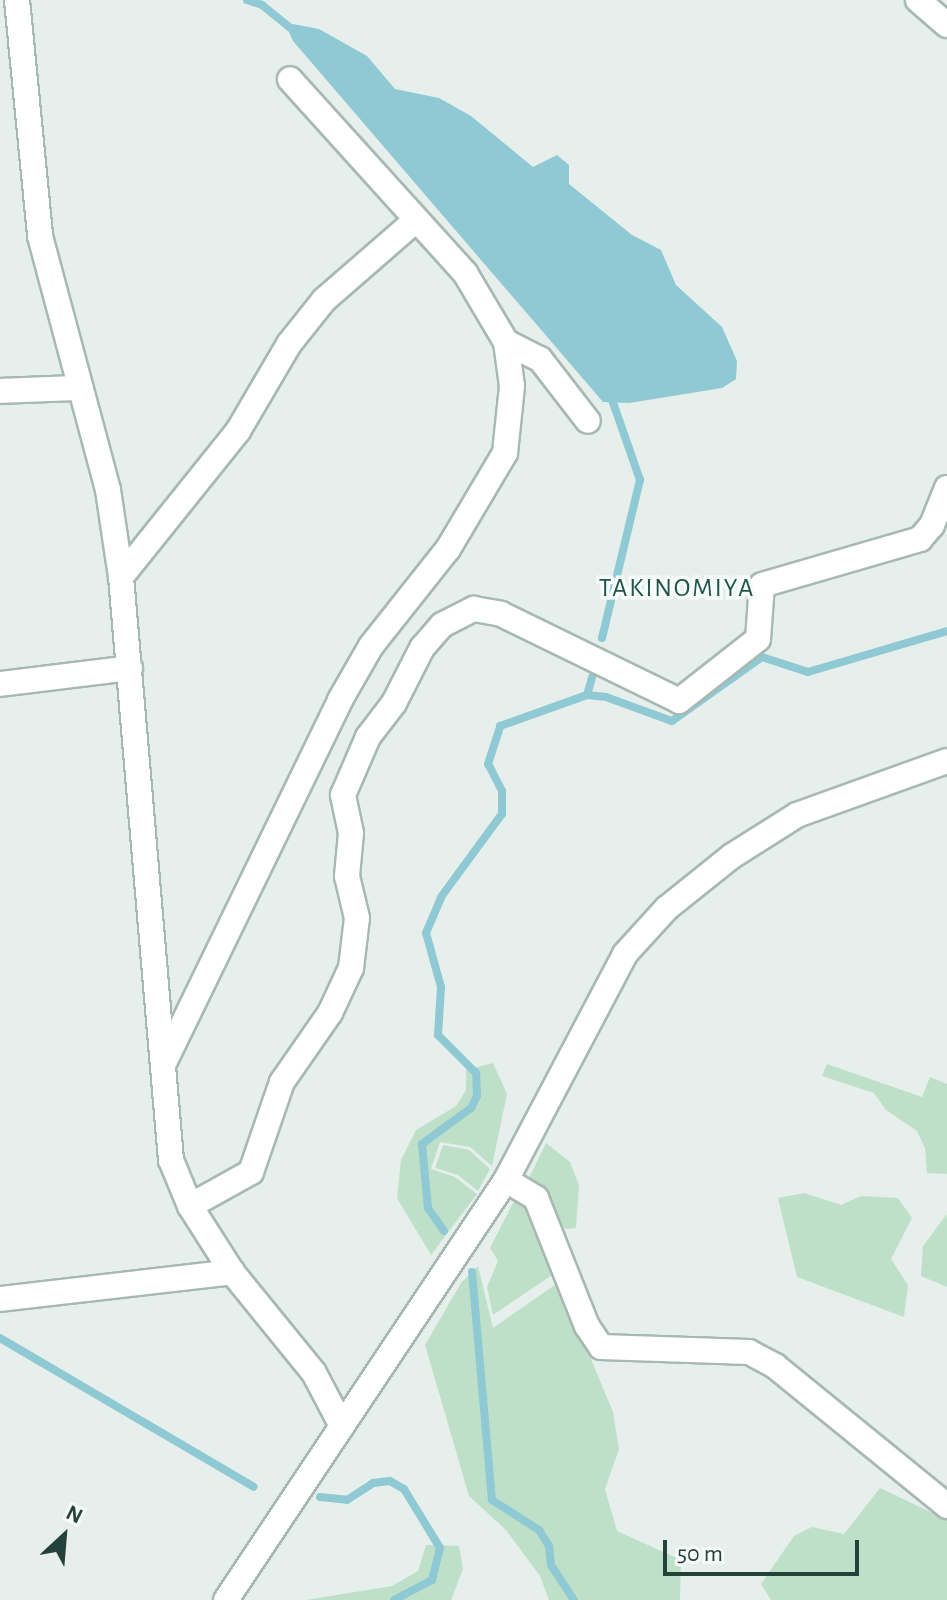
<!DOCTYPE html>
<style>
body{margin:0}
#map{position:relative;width:947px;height:1600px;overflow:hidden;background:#e6efeb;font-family:"Alegreya Sans",sans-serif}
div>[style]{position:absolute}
.green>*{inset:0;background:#bfe0c8}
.water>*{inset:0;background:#8ec9d4}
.stream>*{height:8px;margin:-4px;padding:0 4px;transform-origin:4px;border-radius:4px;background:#8ec9d4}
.roads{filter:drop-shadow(2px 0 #a8b8b2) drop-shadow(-2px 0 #a8b8b2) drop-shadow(0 2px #a8b8b2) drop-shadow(0 -2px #a8b8b2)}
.street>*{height:24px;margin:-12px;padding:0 12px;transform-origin:12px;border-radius:12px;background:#fff}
.secondary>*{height:24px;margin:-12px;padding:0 12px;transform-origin:12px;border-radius:12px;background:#fff}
span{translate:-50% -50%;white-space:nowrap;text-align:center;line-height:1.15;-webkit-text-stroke:7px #f7fbf9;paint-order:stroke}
.quarter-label{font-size:26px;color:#1f5548;letter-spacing:2px}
.north{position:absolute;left:24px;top:1496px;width:80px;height:80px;-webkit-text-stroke:6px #f7fbf9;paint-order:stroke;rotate:26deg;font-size:22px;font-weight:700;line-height:32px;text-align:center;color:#24423a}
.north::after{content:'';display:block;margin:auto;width:28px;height:36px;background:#24423a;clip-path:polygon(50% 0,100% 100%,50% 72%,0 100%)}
.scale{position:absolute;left:663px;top:1540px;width:196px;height:36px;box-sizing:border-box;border:4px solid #24423a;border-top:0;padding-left:10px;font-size:24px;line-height:28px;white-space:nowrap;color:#24423a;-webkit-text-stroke:6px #f7fbf9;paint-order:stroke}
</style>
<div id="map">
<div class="green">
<i style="clip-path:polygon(493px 1063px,507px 1094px,492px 1166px,470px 1147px,440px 1142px,431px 1169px,455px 1177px,477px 1194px,431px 1255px,397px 1198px,401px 1160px,416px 1130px,456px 1106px,466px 1090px,466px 1070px)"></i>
<i style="clip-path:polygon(827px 1064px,922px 1097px,930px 1077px,947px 1084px,947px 1174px,927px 1173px,925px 1148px,917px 1131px,886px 1110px,874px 1093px,822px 1076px)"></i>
<i style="clip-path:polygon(546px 1143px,570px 1162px,579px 1185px,576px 1228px,566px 1229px,554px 1219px,528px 1180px)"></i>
<i style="clip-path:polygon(443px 1145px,469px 1150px,490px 1169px,478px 1191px,458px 1175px,435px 1168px)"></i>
<i style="clip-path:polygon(804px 1193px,841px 1205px,861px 1196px,898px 1198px,912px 1218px,891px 1259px,908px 1285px,904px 1317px,797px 1277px,778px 1198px)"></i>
<i style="clip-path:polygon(516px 1197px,530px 1208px,555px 1273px,493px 1315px,487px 1287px,498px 1261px,490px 1248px)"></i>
<i style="clip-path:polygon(947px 1214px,947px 1287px,921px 1276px,923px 1246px)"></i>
<i style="clip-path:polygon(478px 1266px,493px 1328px,559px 1282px,613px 1412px,619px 1449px,605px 1489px,617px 1531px,681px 1560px,680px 1600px,549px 1600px,540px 1576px,506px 1530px,469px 1496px,425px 1345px,461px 1283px)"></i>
<i style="clip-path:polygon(880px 1488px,947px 1520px,947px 1600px,771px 1600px,761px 1584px,794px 1536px,812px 1527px,844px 1534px)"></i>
<i style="clip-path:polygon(426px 1545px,459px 1546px,463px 1569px,451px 1600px,306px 1600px,392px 1586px,418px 1571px)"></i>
</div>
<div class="water">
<i style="clip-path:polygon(293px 24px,319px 29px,367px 56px,395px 89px,439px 98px,471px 116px,533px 167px,557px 155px,569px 165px,569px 184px,632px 235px,661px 250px,676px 285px,722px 327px,737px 361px,736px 379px,722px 388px,629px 403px,603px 402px,293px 41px,289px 32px)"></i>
</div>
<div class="stream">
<i style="left:247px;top:0;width:16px;rotate:18deg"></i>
<i style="left:262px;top:5px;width:48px;rotate:39deg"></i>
<i style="left:602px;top:638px;width:163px;rotate:-76.5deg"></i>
<i style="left:640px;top:480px;width:91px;rotate:-109.2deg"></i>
<i style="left:587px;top:695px;width:19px;rotate:6deg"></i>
<i style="left:606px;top:697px;width:70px;rotate:20deg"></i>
<i style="left:672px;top:721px;width:110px;rotate:-35.4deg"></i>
<i style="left:762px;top:657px;width:48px;rotate:18.1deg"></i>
<i style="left:808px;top:672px;width:145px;rotate:-16.4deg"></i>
<i style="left:444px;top:1231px;width:28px;rotate:-125deg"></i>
<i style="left:428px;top:1208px;width:64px;rotate:-95.4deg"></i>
<i style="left:422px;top:1144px;width:61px;rotate:-36.3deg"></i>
<i style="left:471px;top:1108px;width:13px;rotate:-63deg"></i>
<i style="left:477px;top:1096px;width:23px;rotate:-92deg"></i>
<i style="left:476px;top:1073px;width:54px;rotate:-135deg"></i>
<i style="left:438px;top:1035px;width:48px;rotate:-86.4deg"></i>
<i style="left:441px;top:987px;width:56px;rotate:-105.5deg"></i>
<i style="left:426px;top:933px;width:39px;rotate:-67deg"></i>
<i style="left:441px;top:897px;width:103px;rotate:-53.7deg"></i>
<i style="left:502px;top:814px;width:23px;rotate:-90deg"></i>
<i style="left:502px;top:791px;width:30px;rotate:-117deg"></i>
<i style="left:488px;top:764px;width:40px;rotate:-72deg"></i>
<i style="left:500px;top:726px;width:92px;rotate:-19.6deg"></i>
<i style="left:587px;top:695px;width:19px;rotate:-74deg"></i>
<i style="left:472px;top:1272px;width:229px;rotate:85deg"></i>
<i style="left:492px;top:1500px;width:56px;rotate:32.6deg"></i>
<i style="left:539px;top:1530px;width:19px;rotate:58deg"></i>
<i style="left:549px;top:1546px;width:19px;rotate:84deg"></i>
<i style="left:551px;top:1565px;width:42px;rotate:56.7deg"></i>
<i style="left:0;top:1338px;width:294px;rotate:30.4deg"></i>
<i style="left:320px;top:1497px;width:27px;rotate:6deg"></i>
<i style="left:347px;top:1500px;width:31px;rotate:-33deg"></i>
<i style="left:373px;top:1483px;width:17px;rotate:-7deg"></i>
<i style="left:390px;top:1481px;width:16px;rotate:30deg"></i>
<i style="left:404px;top:1489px;width:69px;rotate:58.6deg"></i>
<i style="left:440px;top:1548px;width:33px;rotate:104deg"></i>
<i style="left:432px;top:1580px;width:43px;rotate:152.2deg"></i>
</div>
<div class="roads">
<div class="street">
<i style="left:17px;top:0;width:237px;rotate:84.4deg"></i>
<i style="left:40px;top:236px;width:263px;rotate:75deg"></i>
<i style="left:108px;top:490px;width:88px;rotate:81.5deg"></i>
<i style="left:121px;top:577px;width:585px;rotate:85.1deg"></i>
<i style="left:171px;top:1160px;width:50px;rotate:67.6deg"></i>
<i style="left:190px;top:1206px;width:78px;rotate:57.5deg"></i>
<i style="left:232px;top:1272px;width:130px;rotate:50.9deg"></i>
<i style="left:314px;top:1373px;width:60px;rotate:62.2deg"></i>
<i style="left:918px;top:0;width:38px;rotate:41deg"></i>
<i style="left:506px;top:342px;width:38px;rotate:27deg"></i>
<i style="left:540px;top:359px;width:78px;rotate:52.3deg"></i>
<i style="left:0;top:391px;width:77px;rotate:-2.2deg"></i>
<i style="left:121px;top:577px;width:187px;rotate:-51.3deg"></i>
<i style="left:238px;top:431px;width:101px;rotate:-59.6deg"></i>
<i style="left:289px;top:344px;width:56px;rotate:-51.5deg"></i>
<i style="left:324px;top:300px;width:121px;rotate:-41deg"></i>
<i style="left:0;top:684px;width:131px;rotate:-7deg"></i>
<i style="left:164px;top:1063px;width:403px;rotate:-64.1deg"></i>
<i style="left:340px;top:700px;width:62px;rotate:-60.1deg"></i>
<i style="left:371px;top:646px;width:124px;rotate:-51.6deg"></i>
<i style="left:448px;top:549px;width:112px;rotate:-59.3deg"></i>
<i style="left:505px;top:453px;width:67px;rotate:-84deg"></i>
<i style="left:512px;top:386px;width:44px;rotate:-97.8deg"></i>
<i style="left:506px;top:342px;width:80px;rotate:-120.7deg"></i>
<i style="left:465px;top:273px;width:261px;rotate:-132.1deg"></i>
<i style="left:506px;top:1180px;width:35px;rotate:31deg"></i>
<i style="left:536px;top:1198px;width:138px;rotate:68.3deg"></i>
<i style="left:587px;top:1326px;width:25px;rotate:56deg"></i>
<i style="left:601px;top:1347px;width:148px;rotate:1.9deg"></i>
<i style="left:749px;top:1352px;width:30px;rotate:28deg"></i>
<i style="left:775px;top:1366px;width:222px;rotate:39.1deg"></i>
<i style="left:190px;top:1206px;width:70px;rotate:-29.1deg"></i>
<i style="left:251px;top:1172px;width:95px;rotate:-71deg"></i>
<i style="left:282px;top:1082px;width:84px;rotate:-55.2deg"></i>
<i style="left:330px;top:1013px;width:50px;rotate:-65deg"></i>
<i style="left:351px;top:968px;width:50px;rotate:-83.2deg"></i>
<i style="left:357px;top:918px;width:43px;rotate:-103.4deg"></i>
<i style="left:347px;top:876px;width:43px;rotate:-84.7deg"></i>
<i style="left:351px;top:833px;width:39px;rotate:-102deg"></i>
<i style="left:343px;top:795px;width:63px;rotate:-66.7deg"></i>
<i style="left:368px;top:737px;width:43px;rotate:-52.6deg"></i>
<i style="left:394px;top:703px;width:62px;rotate:-63deg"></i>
<i style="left:422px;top:648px;width:30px;rotate:-49deg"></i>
<i style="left:442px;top:625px;width:36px;rotate:-27deg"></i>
<i style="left:474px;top:609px;width:27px;rotate:10deg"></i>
<i style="left:501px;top:614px;width:198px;rotate:26deg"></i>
<i style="left:679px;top:701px;width:100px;rotate:-38.1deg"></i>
<i style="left:758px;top:639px;width:54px;rotate:-85.8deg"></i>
<i style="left:762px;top:585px;width:165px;rotate:-16.2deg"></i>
<i style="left:920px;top:539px;width:18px;rotate:-49deg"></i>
<i style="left:932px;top:525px;width:40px;rotate:-68deg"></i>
<i style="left:0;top:1299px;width:234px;rotate:-6.6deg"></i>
</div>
<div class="secondary">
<i style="left:226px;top:1600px;width:505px;rotate:-56.31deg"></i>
<i style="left:506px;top:1180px;width:255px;rotate:-62.2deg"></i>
<i style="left:625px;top:954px;width:62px;rotate:-47.6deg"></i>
<i style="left:667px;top:908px;width:83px;rotate:-38.7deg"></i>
<i style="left:732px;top:856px;width:77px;rotate:-32.2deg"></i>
<i style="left:797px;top:815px;width:159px;rotate:-19.8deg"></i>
</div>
</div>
<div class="quarter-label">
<span style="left:677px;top:589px">TAKINOMIYA</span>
</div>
<div class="north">N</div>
<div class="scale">50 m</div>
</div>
